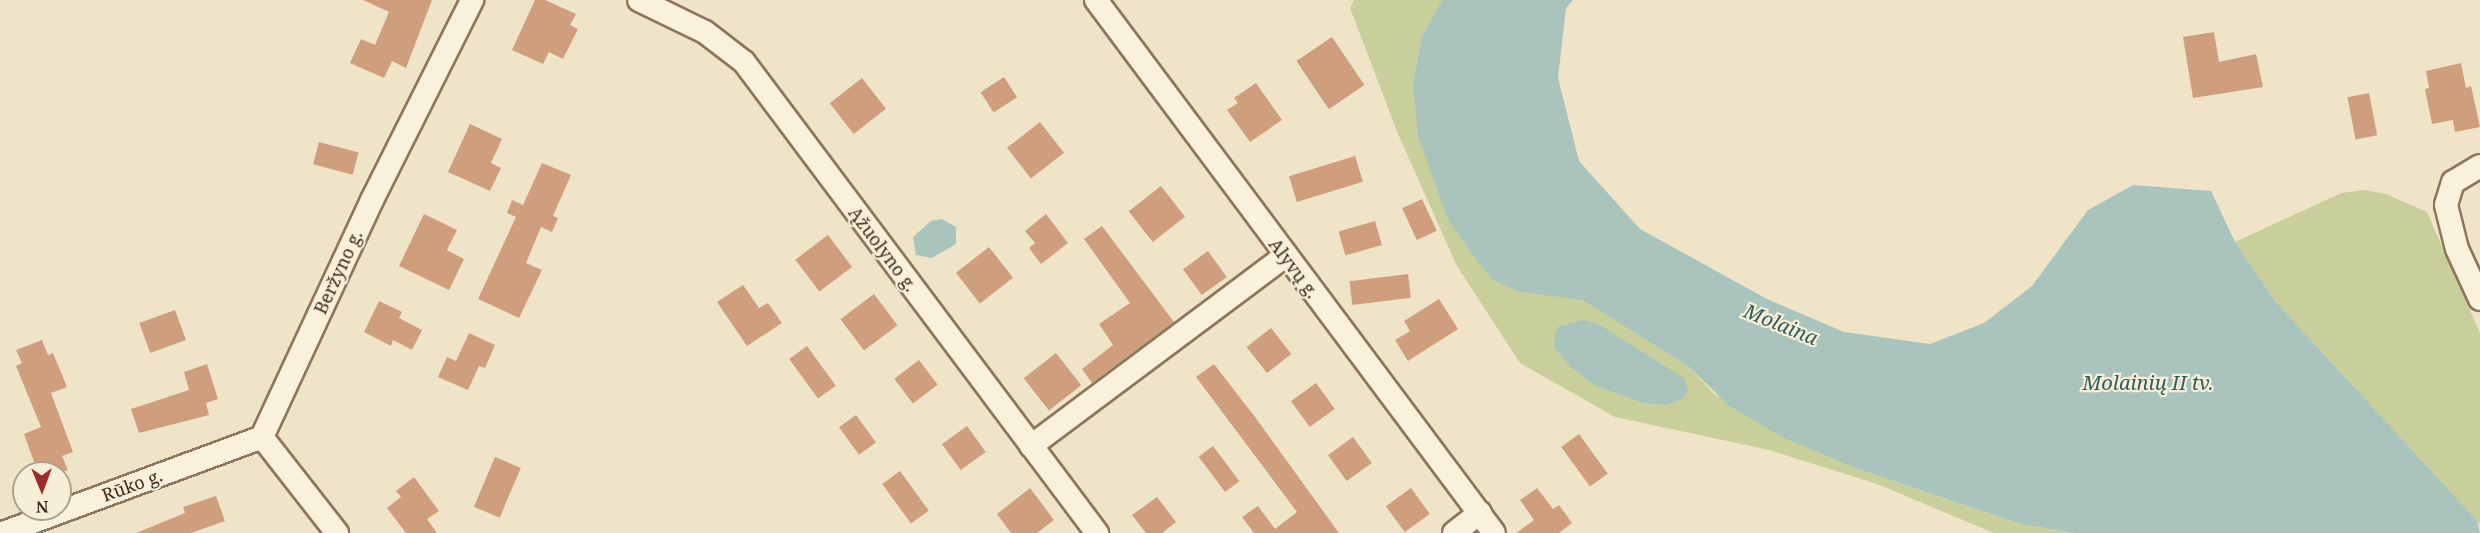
<!DOCTYPE html>
<meta charset="utf-8">
<style>
body{margin:0}
#map{position:relative;width:2480px;height:533px;overflow:hidden;background:#f0e4c8;font-family:"Noto Serif",serif}
div>[style]{position:absolute}
.green>*{inset:0;background:#c9cf9b}
.water>*{inset:0;background:#a9c4bc}
.building>*{inset:0;background:#cf9f7d;transform-origin:0 0}
.roads{filter:drop-shadow(2px 0 #8d765c) drop-shadow(-2px 0 #8d765c) drop-shadow(0 2px #8d765c) drop-shadow(0 -2px #8d765c)}
.minor>*{height:22px;margin:-11px;padding:0 11px;transform-origin:11px;border-radius:11px;background:#faf1dc}
span{translate:-50% -50%;white-space:nowrap;text-align:center;line-height:1.15;-webkit-text-stroke:4.5px #f7eed8;paint-order:stroke}
.street-label{font-size:18px;color:#3d2e20}
.water-label{font-size:20px;color:#2f5d5a;font-style:italic}
.north{position:absolute;left:12px;top:461px;width:60px;height:60px;box-sizing:border-box;background:#f7eed8;border:2px solid #ada18e;border-radius:50%;rotate:179deg;font-size:16px;font-weight:700;line-height:24px;text-align:center;color:#3d2e20}
.north::after{content:'';display:block;margin:auto;width:21px;height:27px;background:#9e2a2b;clip-path:polygon(50% 0,100% 100%,50% 72%,0 100%)}
</style>
<div id="map">
<div class="green">
<i style="clip-path:polygon(1354px 0,1442px 0,1422px 36px,1413px 84px,1520px 292px,1583px 299px,1688px 366px,1714px 394px,1861px 470px,2021px 524px,2075px 533px,1994px 533px,1877px 484px,1769px 450px,1615px 417px,1520px 363px,1457px 266px,1398px 134px,1350px 8px)"></i>
<i style="clip-path:polygon(2365px 190px,2386px 194px,2427px 212px,2480px 333px,2480px 525px,2276px 302px,2235px 242px,2341px 193px)"></i>
</div>
<div class="water">
<i style="clip-path:polygon(1442px 0,1573px 0,1566px 8px,1558px 78px,1579px 161px,1640px 229px,1767px 299px,1844px 332px,1930px 344px,1984px 323px,2032px 286px,2088px 210px,2133px 185px,2211px 191px,2235px 242px,2276px 302px,2477px 521px,2480px 533px,2075px 533px,2021px 524px,1861px 470px,1784px 438px,1728px 405px,1688px 366px,1583px 300px,1520px 292px,1493px 280px,1481px 266px,1448px 220px,1418px 136px,1413px 84px,1422px 36px)"></i>
<i style="clip-path:polygon(942px 219px,956px 227px,956px 244px,932px 258px,916px 255px,913px 237px,931px 221px)"></i>
<i style="clip-path:polygon(1584px 320px,1600px 325px,1685px 379px,1688px 391px,1682px 399px,1667px 405px,1643px 403px,1594px 385px,1570px 366px,1554px 347px,1555px 334px,1559px 326px)"></i>
</div>
<div class="building">
<i style="clip-path:polygon(363px 0,432px 0,406px 68px,392px 61px,384px 78px,350px 63px,361px 39px,375px 45px,389px 12px)"></i>
<i style="clip-path:polygon(535px 0,545px 0,576px 14px,570px 25px,578px 29px,563px 59px,549px 52px,543px 64px,512px 50px)"></i>
<i style="clip-path:polygon(2214px 32px,2219px 62px,2256px 54px,2263px 87px,2193px 98px,2183px 37px)"></i>
<i style="left:1332px;top:37px;width:58px;height:43px;rotate:56deg"></i>
<i style="clip-path:polygon(2461px 63px,2466px 88px,2471px 86px,2480px 127px,2455px 132px,2453px 120px,2432px 124px,2425px 89px,2429px 88px,2426px 71px)"></i>
<i style="left:1004px;top:77px;width:24px;height:28px;rotate:57deg"></i>
<i style="left:862px;top:78px;width:39px;height:41px;rotate:52deg"></i>
<i style="clip-path:polygon(1256px 83px,1282px 120px,1250px 142px,1227px 110px,1238px 103px,1234px 98px)"></i>
<i style="left:2369px;top:93px;width:43px;height:22px;rotate:79deg"></i>
<i style="left:1040px;top:122px;width:39px;height:42px;rotate:52deg"></i>
<i style="clip-path:polygon(470px 124px,502px 139px,491px 163px,501px 168px,490px 191px,448px 172px)"></i>
<i style="left:319px;top:142px;width:41px;height:23px;rotate:15deg"></i>
<i style="left:1355px;top:156px;width:27px;height:69px;rotate:73deg"></i>
<i style="clip-path:polygon(542px 163px,571px 175px,553px 216px,558px 218px,552px 232px,541px 227px,526px 263px,542px 270px,519px 318px,478px 299px,516px 217px,507px 213px,512px 200px,523px 205px)"></i>
<i style="left:1161px;top:186px;width:39px;height:41px;rotate:52deg"></i>
<i style="left:1422px;top:199px;width:35px;height:22px;rotate:65deg"></i>
<i style="clip-path:polygon(424px 214px,457px 230px,447px 250px,464px 259px,449px 290px,399px 266px)"></i>
<i style="clip-path:polygon(1046px 214px,1068px 243px,1041px 264px,1029px 248px,1035px 243px,1025px 231px)"></i>
<i style="left:1375px;top:221px;width:25px;height:38px;rotate:74deg"></i>
<i style="clip-path:polygon(1102px 226px,1174px 322px,1092px 383px,1082px 369px,1113px 345px,1099px 324px,1130px 303px,1084px 239px)"></i>
<i style="left:828px;top:235px;width:40px;height:41px;rotate:53deg"></i>
<i style="left:989px;top:247px;width:39px;height:42px;rotate:52deg"></i>
<i style="left:1208px;top:251px;width:32px;height:31px;rotate:54deg"></i>
<i style="left:1408px;top:274px;width:24px;height:59px;rotate:83deg"></i>
<i style="clip-path:polygon(743px 285px,759px 308px,768px 303px,782px 323px,747px 346px,717px 302px)"></i>
<i style="left:874px;top:294px;width:39px;height:42px;rotate:53deg"></i>
<i style="clip-path:polygon(1439px 299px,1458px 329px,1408px 361px,1395px 340px,1410px 331px,1404px 321px)"></i>
<i style="clip-path:polygon(379px 301px,402px 312px,399px 318px,422px 330px,412px 350px,393px 340px,391px 346px,364px 332px)"></i>
<i style="left:175px;top:310px;width:32px;height:38px;rotate:70deg"></i>
<i style="left:1271px;top:328px;width:33px;height:31px;rotate:52deg"></i>
<i style="clip-path:polygon(469px 333px,495px 345px,485px 368px,479px 366px,468px 390px,438px 377px,447px 357px,456px 361px)"></i>
<i style="clip-path:polygon(42px 340px,48px 355px,53px 353px,67px 387px,51px 393px,73px 452px,62px 456px,68px 470px,59px 473px,38px 473px,24px 434px,41px 427px,16px 366px,22px 363px,16px 350px)"></i>
<i style="left:807px;top:346px;width:49px;height:22px;rotate:54deg"></i>
<i style="left:1056px;top:353px;width:41px;height:41px;rotate:52deg"></i>
<i style="left:919px;top:360px;width:31px;height:31px;rotate:53deg"></i>
<i style="clip-path:polygon(207px 364px,218px 399px,206px 403px,209px 415px,139px 433px,131px 409px,189px 390px,184px 372px)"></i>
<i style="clip-path:polygon(1214px 364px,1255px 417px,1339px 533px,1254px 533px,1242px 517px,1258px 506px,1275px 529px,1297px 512px,1196px 377px)"></i>
<i style="left:1316px;top:383px;width:32px;height:31px;rotate:54deg"></i>
<i style="left:856px;top:415px;width:34px;height:21px;rotate:54deg"></i>
<i style="left:967px;top:426px;width:32px;height:31px;rotate:54deg"></i>
<i style="left:1579px;top:434px;width:49px;height:22px;rotate:54deg"></i>
<i style="left:1353px;top:437px;width:32px;height:31px;rotate:54deg"></i>
<i style="left:1213px;top:446px;width:44px;height:18px;rotate:53deg"></i>
<i style="left:495px;top:457px;width:28px;height:54px;rotate:23deg"></i>
<i style="left:900px;top:471px;width:49px;height:22px;rotate:54deg"></i>
<i style="clip-path:polygon(414px 477px,439px 511px,427px 519px,437px 533px,406px 533px,387px 508px,401px 497px,396px 491px)"></i>
<i style="clip-path:polygon(1030px 488px,1054px 520px,1037px 533px,1011px 533px,997px 514px)"></i>
<i style="left:1411px;top:488px;width:32px;height:31px;rotate:54deg"></i>
<i style="clip-path:polygon(1537px 488px,1553px 509px,1559px 505px,1572px 523px,1559px 533px,1516px 533px,1534px 520px,1520px 500px)"></i>
<i style="clip-path:polygon(216px 496px,225px 521px,191px 533px,136px 533px,185px 513px,183px 507px)"></i>
<i style="clip-path:polygon(1157px 497px,1176px 522px,1162px 533px,1146px 533px,1132px 515px)"></i>
</div>
<div class="roads">
<div class="minor">
<i style="left:639px;top:0;width:73px;rotate:25.9deg"></i>
<i style="left:705px;top:32px;width:49px;rotate:37.6deg"></i>
<i style="left:744px;top:62px;width:589px;rotate:53.15deg"></i>
<i style="left:1096px;top:0;width:665px;rotate:53.25deg"></i>
<i style="left:2480px;top:166px;width:31px;rotate:149deg"></i>
<i style="left:2453px;top:182px;width:24px;rotate:107deg"></i>
<i style="left:2446px;top:205px;width:45px;rotate:76deg"></i>
<i style="left:2457px;top:249px;width:55px;rotate:65.3deg"></i>
<i style="left:262px;top:437px;width:261px;rotate:-65.1deg"></i>
<i style="left:372px;top:200px;width:224px;rotate:-63.4deg"></i>
<i style="left:262px;top:437px;width:122px;rotate:52deg"></i>
<i style="left:1031px;top:446px;width:317px;rotate:-36.8deg"></i>
<i style="left:3px;top:533px;width:276px;rotate:-20.3deg"></i>
<i style="left:1454px;top:533px;width:33px;rotate:-38deg"></i>
</div>
</div>
<div class="street-label">
<span style="left:883px;top:249px;rotate:53deg">Ąžuolyno g.</span>
<span style="left:1294px;top:268px;rotate:53deg">Alyvų g.</span>
<span style="left:338px;top:272px;rotate:-65deg">Beržyno g.</span>
<span style="left:132px;top:485px;rotate:-20deg">Rūko g.</span>
</div>
<div class="water-label">
<span style="left:1781px;top:324px;rotate:22deg">Molaina</span>
<span style="left:2148px;top:382px">Molainių II tv.</span>
</div>
<div class="north">N</div>
</div>
